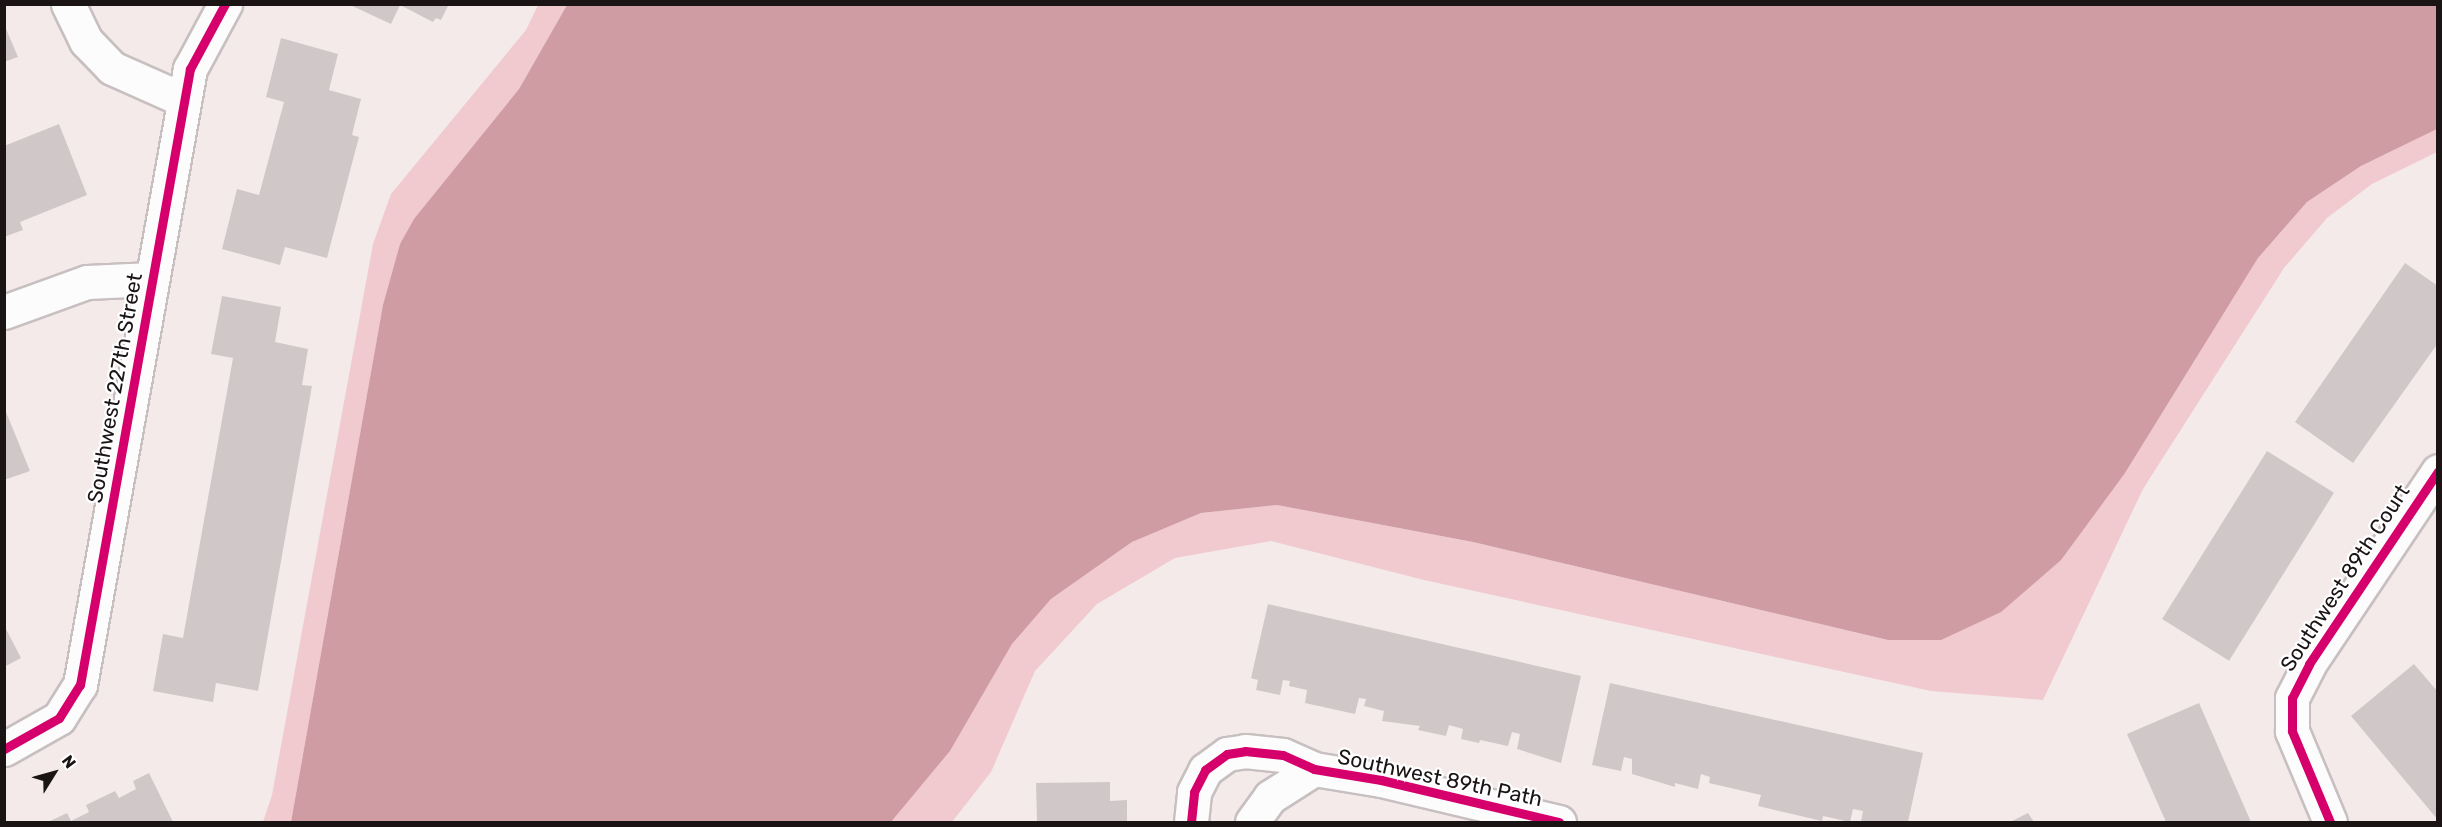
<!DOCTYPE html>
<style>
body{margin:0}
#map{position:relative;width:2442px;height:827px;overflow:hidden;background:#f4eaea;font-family:Rubik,sans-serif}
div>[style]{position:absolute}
.green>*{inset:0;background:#f0cace}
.water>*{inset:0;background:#ce9ca2}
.building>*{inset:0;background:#d0c8c8;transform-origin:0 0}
.roads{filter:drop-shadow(2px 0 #c7bfc0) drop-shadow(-2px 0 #c7bfc0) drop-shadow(0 2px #c7bfc0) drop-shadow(0 -2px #c7bfc0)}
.street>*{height:33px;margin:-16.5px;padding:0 16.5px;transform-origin:16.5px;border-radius:16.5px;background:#fdfcfc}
.cycleway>*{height:9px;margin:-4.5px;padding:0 4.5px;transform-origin:4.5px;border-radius:4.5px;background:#d6006c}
span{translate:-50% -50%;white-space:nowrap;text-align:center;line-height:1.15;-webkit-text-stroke:4.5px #fff;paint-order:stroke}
.street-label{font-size:21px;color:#1b1415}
.frame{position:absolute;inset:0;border:6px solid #1b1415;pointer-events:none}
.north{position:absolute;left:24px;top:743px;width:60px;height:60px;-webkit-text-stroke:4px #fff;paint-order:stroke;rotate:53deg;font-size:16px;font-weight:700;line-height:24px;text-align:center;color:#1b1415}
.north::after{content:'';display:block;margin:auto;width:21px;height:27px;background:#1b1415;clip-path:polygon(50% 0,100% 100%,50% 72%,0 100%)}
</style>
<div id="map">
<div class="green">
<i style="clip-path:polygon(538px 5px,567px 5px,519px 89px,415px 219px,400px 244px,383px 306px,291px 822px,263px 822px,272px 795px,373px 244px,391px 194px,526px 30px)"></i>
<i style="clip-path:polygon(2437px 129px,2437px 152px,2372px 184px,2327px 218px,2284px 268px,2143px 489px,2043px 700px,1931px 691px,1424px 580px,1271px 541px,1175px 558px,1097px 604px,1035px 671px,991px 772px,952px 822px,891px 822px,950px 751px,1012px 644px,1051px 599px,1132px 542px,1201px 513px,1277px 505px,1473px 542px,1888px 640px,2125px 473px,2258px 258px,2307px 202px,2361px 166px)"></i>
</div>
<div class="water">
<i style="clip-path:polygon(567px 5px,2437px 5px,2437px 129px,2361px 166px,2307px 202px,2258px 258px,2125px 473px,2061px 560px,2001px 612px,1941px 640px,1888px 640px,1473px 542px,1277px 505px,1201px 513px,1132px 542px,1051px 599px,1012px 644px,950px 751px,891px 822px,291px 822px,383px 305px,400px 244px,414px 219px,519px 89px)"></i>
</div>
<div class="building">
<i style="clip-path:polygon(348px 4px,449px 4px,441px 20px,436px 18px,433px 22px,400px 5px,391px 24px)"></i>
<i style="clip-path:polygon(4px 24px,18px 57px,4px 62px)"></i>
<i style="clip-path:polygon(281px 38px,338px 54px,329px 90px,361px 99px,352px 135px,359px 137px,327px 258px,285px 247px,280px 265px,222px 249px,237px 189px,259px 195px,284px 102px,266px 97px)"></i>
<i style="clip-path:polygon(59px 124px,87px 195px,20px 222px,23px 230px,4px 237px,4px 146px)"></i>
<i style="clip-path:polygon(2405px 263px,2438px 286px,2438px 343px,2353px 463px,2295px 422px)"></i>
<i style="clip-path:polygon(222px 296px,281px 307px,275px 342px,308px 349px,302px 385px,312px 386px,258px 691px,216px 683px,213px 702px,153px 691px,163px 634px,183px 638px,233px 358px,211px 354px)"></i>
<i style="clip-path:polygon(4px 407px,30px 471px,4px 480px)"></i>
<i style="left:2267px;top:451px;width:79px;height:198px;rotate:32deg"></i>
<i style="clip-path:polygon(1268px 604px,1581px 676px,1561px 763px,1517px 749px,1520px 734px,1512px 732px,1508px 746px,1480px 740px,1479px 743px,1461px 739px,1463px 729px,1449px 725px,1446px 736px,1418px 730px,1420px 726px,1382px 721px,1384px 711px,1364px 706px,1366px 699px,1359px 698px,1355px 714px,1305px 703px,1307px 690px,1289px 686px,1290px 681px,1283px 680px,1280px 695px,1256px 690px,1258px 680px,1251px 678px)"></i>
<i style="clip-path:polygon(4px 625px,21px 658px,6px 666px,4px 664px)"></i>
<i style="clip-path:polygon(2414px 664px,2438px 692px,2438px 820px,2351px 716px)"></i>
<i style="clip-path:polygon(1610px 683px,1923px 753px,1908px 822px,1861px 822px,1863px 811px,1853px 809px,1850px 822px,1823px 816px,1822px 821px,1758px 806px,1761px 795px,1709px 783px,1710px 777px,1701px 774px,1698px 789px,1675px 783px,1675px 787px,1632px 774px,1632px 759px,1624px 757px,1621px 771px,1592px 765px)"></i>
<i style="clip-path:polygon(2199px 703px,2251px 822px,2166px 822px,2127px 734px)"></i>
<i style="clip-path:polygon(149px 773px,173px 822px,48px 822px,67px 813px,71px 821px,89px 812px,86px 805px,115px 791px,119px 798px,136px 789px,133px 781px)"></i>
<i style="clip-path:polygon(1110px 782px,1110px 801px,1127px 800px,1127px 822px,1037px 822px,1036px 783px)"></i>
<i style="clip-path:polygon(2028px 813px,2034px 822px,2010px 822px)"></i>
</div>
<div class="roads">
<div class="street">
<i style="left:68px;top:4px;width:41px;rotate:64.1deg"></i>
<i style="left:86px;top:41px;width:37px;rotate:46deg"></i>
<i style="left:112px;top:68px;width:79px;rotate:24deg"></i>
<i style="left:4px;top:312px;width:88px;rotate:-19.9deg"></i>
<i style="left:87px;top:282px;width:65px;rotate:-2.6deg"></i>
<i style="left:4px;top:749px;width:63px;rotate:-29.4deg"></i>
<i style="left:59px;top:718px;width:39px;rotate:-58deg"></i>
<i style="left:80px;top:685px;width:626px;rotate:-79.88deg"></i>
<i style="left:190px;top:69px;width:74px;rotate:-61.7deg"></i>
<i style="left:1191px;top:822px;width:30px;rotate:-84deg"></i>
<i style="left:1194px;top:792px;width:25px;rotate:-63deg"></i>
<i style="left:1205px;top:770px;width:27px;rotate:-36deg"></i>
<i style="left:1227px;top:754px;width:18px;rotate:-9deg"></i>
<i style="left:1245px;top:751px;width:38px;rotate:6deg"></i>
<i style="left:1283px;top:755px;width:34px;rotate:24deg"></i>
<i style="left:1314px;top:769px;width:68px;rotate:9.3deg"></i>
<i style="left:1381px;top:780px;width:183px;rotate:13.3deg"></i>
<i style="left:1252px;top:822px;width:31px;rotate:-54deg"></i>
<i style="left:1270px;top:797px;width:52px;rotate:-32.5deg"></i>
<i style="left:2330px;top:822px;width:99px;rotate:-112.7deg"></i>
<i style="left:2292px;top:731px;width:33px;rotate:-90deg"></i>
<i style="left:2292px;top:698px;width:38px;rotate:-63deg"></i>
<i style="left:2309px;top:664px;width:232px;rotate:-56.2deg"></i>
</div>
</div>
<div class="cycleway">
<i style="left:4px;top:749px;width:63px;rotate:-29.4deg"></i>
<i style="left:59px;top:718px;width:39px;rotate:-58deg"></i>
<i style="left:80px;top:685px;width:626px;rotate:-79.88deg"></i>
<i style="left:190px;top:69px;width:74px;rotate:-61.7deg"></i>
<i style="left:1191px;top:822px;width:30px;rotate:-84deg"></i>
<i style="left:1194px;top:792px;width:25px;rotate:-63deg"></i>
<i style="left:1205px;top:770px;width:27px;rotate:-36deg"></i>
<i style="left:1227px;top:754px;width:18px;rotate:-9deg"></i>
<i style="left:1245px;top:751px;width:38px;rotate:6deg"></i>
<i style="left:1283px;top:755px;width:34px;rotate:24deg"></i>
<i style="left:1314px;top:769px;width:68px;rotate:9.3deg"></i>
<i style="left:1381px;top:780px;width:183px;rotate:13.3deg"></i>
<i style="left:2330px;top:822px;width:99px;rotate:-112.7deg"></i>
<i style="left:2292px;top:731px;width:33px;rotate:-90deg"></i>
<i style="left:2292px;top:698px;width:38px;rotate:-63deg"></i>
<i style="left:2309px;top:664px;width:232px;rotate:-56.2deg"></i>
</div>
<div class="street-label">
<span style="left:115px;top:388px;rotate:-80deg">Southwest 227th Street</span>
<span style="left:2345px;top:578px;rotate:-57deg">Southwest 89th Court</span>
<span style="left:1440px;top:778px;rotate:12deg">Southwest 89th Path</span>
</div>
<div class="frame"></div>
<div class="north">N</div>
</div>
